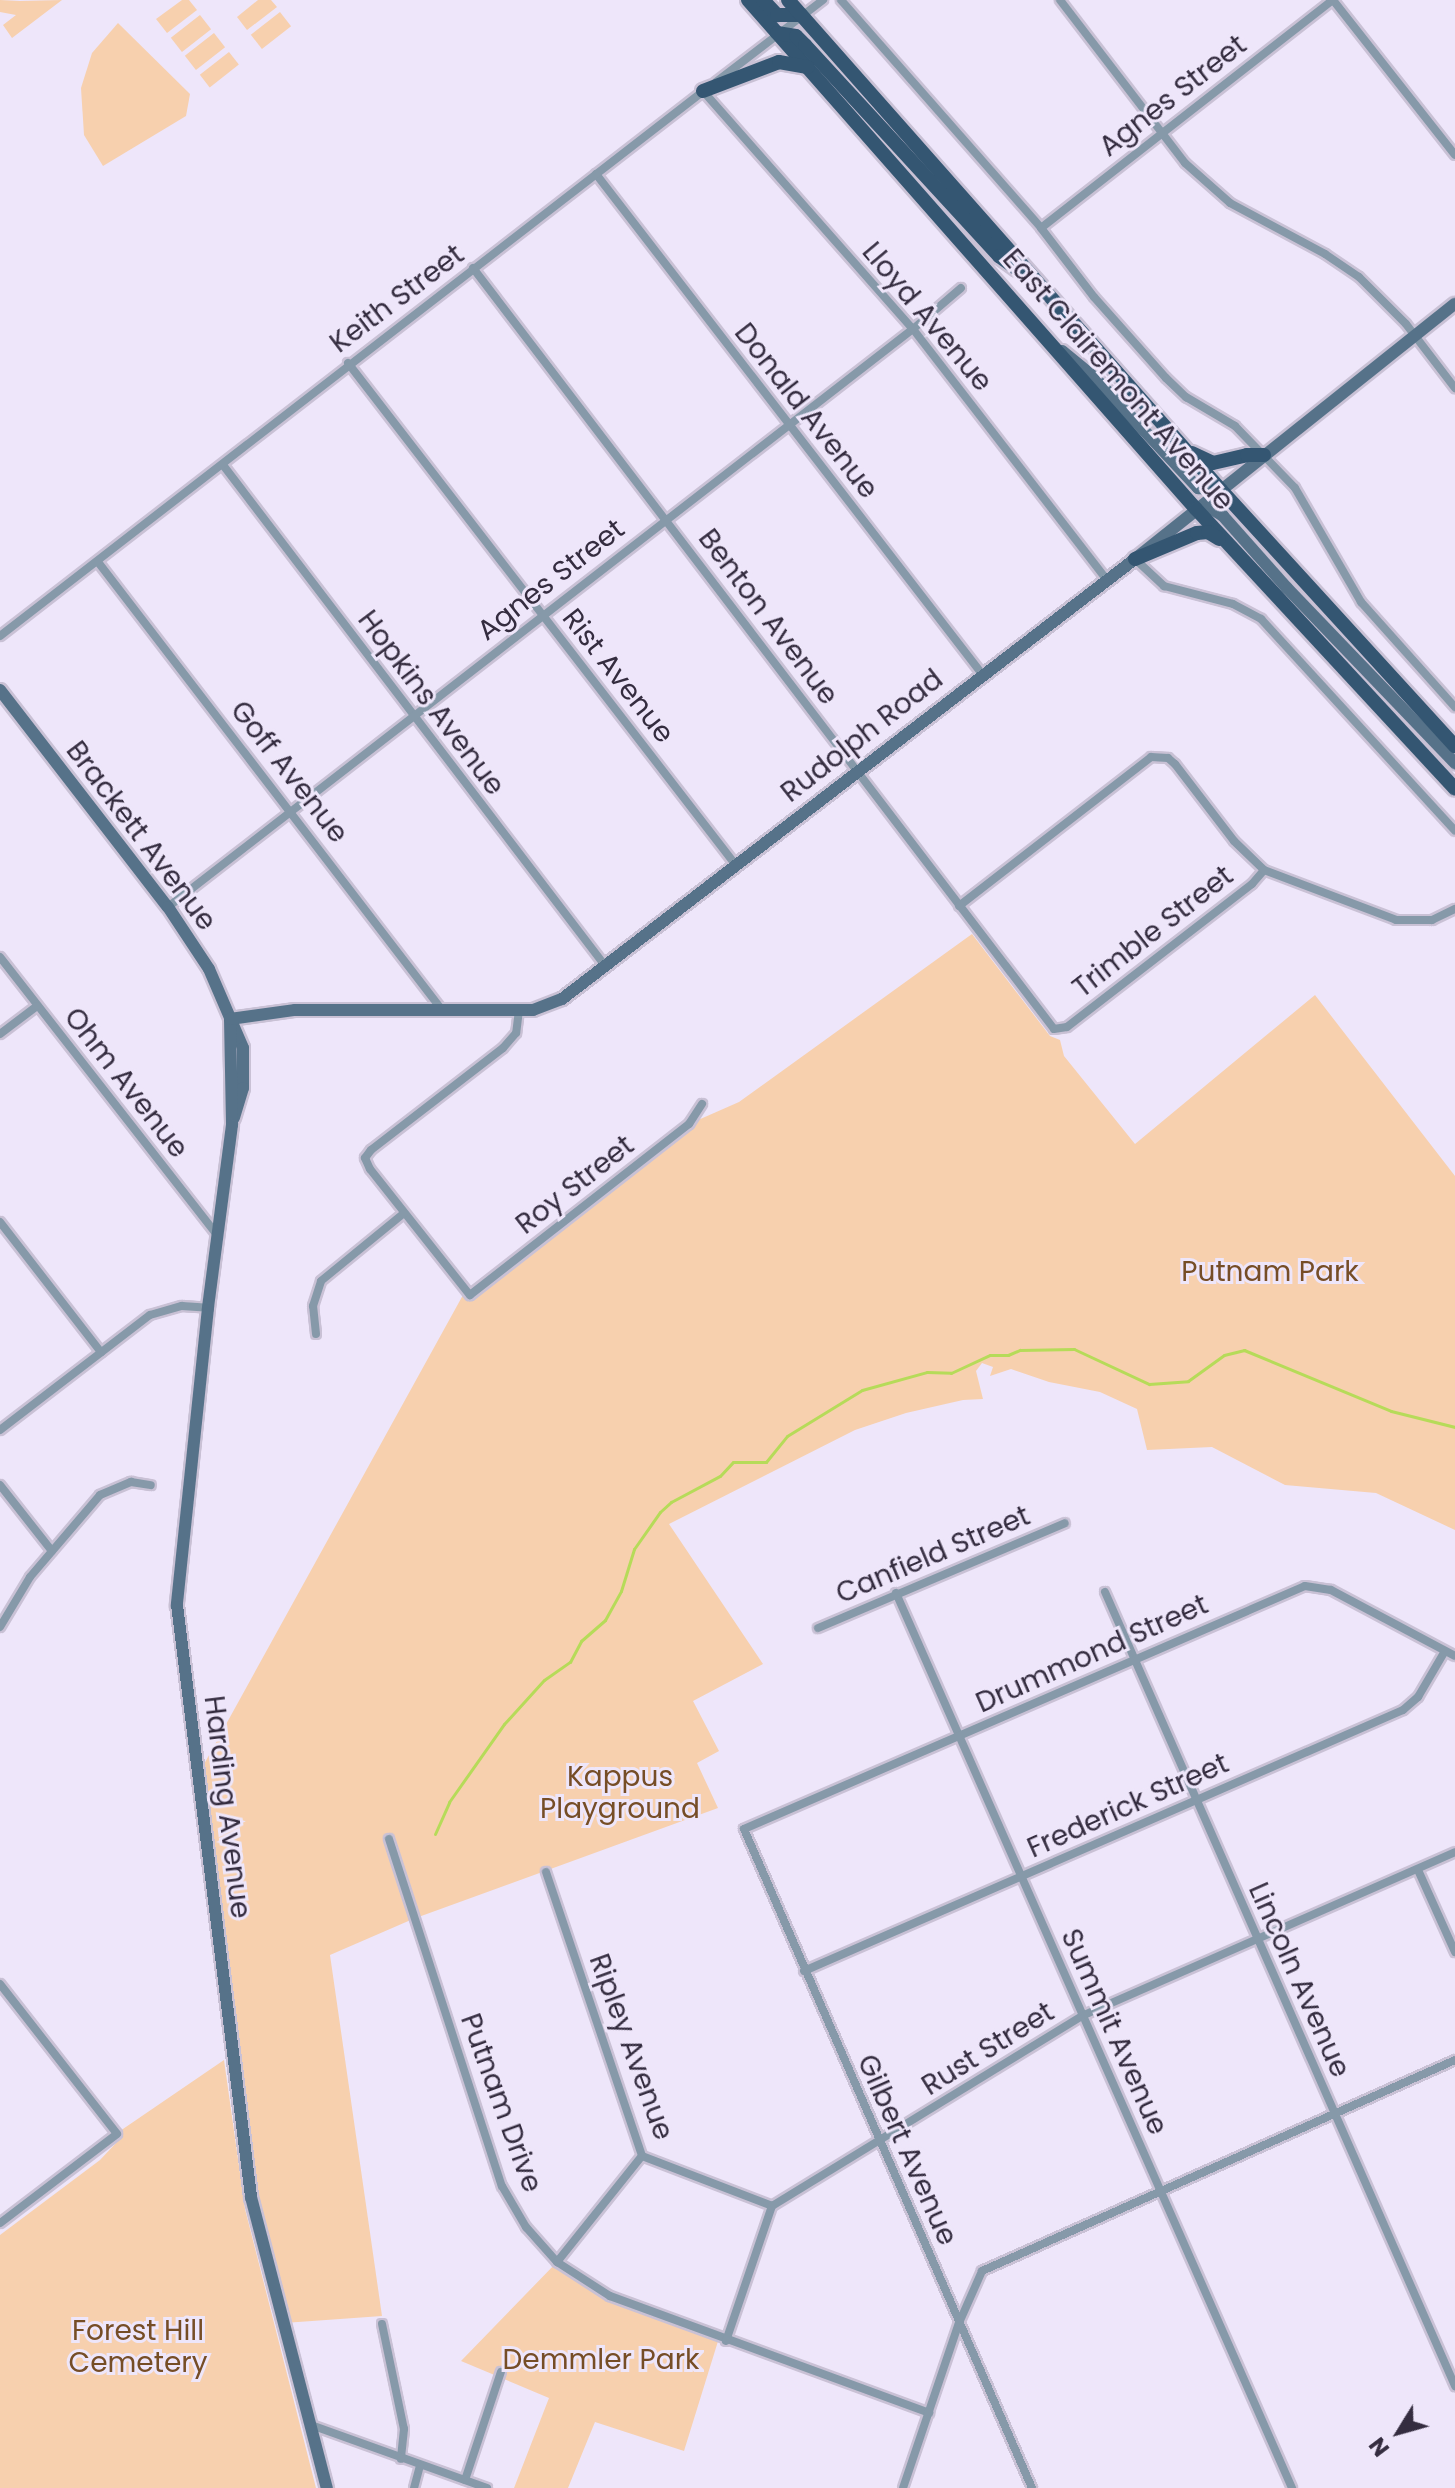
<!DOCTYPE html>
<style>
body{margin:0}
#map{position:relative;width:1455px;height:2488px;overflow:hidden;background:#eee6fa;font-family:Poppins,sans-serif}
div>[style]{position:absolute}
.green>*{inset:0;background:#f7d0ae;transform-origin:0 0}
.stream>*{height:3px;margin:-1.5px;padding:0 1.5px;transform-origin:1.5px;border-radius:1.5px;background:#b6db59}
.roads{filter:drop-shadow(2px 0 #c9c1d5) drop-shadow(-2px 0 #c9c1d5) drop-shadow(0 2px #c9c1d5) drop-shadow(0 -2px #c9c1d5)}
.street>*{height:8px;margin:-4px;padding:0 4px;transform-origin:4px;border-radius:4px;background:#8699a9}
.secondary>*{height:12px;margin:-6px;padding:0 6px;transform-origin:6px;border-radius:6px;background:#567289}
.primary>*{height:14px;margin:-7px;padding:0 7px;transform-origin:7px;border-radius:7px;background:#345672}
span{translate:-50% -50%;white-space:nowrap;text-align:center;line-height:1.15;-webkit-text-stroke:6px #eee6fa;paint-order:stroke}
.street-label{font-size:28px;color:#342c3f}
.park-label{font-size:28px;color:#764d26}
.north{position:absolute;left:1359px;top:2392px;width:80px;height:80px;-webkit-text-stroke:6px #eee6fa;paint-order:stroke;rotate:233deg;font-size:22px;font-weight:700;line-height:32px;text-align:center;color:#342c3f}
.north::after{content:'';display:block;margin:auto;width:28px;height:36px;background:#342c3f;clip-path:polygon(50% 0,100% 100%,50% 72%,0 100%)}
</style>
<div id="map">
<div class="green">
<i style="clip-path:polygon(0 0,20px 1px,62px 0,12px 38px,3px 25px,16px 15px,0 12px)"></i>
<i style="clip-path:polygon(182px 0,189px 0,197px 10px,167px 33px,156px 19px)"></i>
<i style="clip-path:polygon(258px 0,271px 0,277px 7px,247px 30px,237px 17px)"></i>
<i style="left:280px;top:12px;width:18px;height:37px;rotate:52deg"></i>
<i style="left:200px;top:15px;width:18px;height:37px;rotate:52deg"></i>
<i style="clip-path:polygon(118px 23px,190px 94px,186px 116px,103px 166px,84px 135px,81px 88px,92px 53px)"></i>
<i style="left:214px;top:33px;width:18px;height:37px;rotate:52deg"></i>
<i style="left:229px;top:52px;width:16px;height:37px;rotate:52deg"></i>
<i style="clip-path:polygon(972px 934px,1050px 1036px,1060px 1040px,1064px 1056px,1135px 1144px,1315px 995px,1455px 1176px,1455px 1530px,1376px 1493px,1285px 1485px,1212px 1447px,1147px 1450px,1137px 1409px,1100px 1392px,1049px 1382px,1011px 1369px,990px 1376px,993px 1367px,982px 1363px,976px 1371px,983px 1399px,963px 1400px,906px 1413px,855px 1430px,669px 1524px,763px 1664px,693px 1701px,719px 1751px,697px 1763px,718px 1808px,413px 1919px,330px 1955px,382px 2316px,284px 2323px,251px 2197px,198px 1775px,463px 1295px,470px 1295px,689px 1124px,739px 1102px)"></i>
<i style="clip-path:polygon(224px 2060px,245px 2209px,316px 2488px,0 2488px,0 2235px,100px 2160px,117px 2142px,120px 2131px)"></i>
<i style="clip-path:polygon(557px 2262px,610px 2296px,719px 2338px,684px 2451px,595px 2422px,568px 2488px,514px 2488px,549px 2398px,461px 2361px)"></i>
</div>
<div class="stream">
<i style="left:435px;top:1834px;width:35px;rotate:-66deg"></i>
<i style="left:449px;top:1802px;width:95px;rotate:-54.8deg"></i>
<i style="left:504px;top:1724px;width:59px;rotate:-47.7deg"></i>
<i style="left:544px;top:1680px;width:32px;rotate:-35deg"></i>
<i style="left:570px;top:1662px;width:24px;rotate:-62deg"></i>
<i style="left:581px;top:1641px;width:32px;rotate:-41deg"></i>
<i style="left:605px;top:1620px;width:33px;rotate:-61deg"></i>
<i style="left:621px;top:1591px;width:44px;rotate:-72.8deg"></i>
<i style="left:634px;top:1549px;width:45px;rotate:-54.9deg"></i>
<i style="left:660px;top:1512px;width:15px;rotate:-42deg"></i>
<i style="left:671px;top:1502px;width:55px;rotate:-28deg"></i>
<i style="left:720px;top:1476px;width:19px;rotate:-47deg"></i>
<i style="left:733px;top:1462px;width:33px"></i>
<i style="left:766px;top:1462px;width:33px;rotate:-51deg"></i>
<i style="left:787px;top:1436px;width:88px;rotate:-31.5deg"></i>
<i style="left:862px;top:1390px;width:67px;rotate:-15.5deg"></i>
<i style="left:927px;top:1372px;width:24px;rotate:2deg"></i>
<i style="left:951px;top:1373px;width:43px;rotate:-24.8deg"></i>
<i style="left:990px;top:1355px;width:18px"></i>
<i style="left:1008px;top:1355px;width:13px;rotate:-23deg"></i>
<i style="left:1020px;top:1350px;width:54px;rotate:-1.1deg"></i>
<i style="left:1074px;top:1349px;width:83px;rotate:25deg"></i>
<i style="left:1149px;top:1384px;width:39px;rotate:-4deg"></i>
<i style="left:1188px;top:1381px;width:44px;rotate:-35.8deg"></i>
<i style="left:1224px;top:1355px;width:21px;rotate:-14deg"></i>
<i style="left:1244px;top:1350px;width:159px;rotate:22.5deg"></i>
<i style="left:1391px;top:1411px;width:66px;rotate:14deg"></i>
</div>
<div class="roads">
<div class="street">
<i style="left:841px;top:0;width:303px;rotate:48.7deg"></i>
<i style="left:1041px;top:228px;width:87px;rotate:52.5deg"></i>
<i style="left:1094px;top:297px;width:108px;rotate:48.4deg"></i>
<i style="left:1166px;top:378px;width:28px;rotate:44deg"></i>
<i style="left:1186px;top:397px;width:57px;rotate:30.6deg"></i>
<i style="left:1235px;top:426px;width:86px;rotate:45.9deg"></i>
<i style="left:1295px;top:488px;width:132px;rotate:59.9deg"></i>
<i style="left:1361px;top:602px;width:141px;rotate:48.2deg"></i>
<i style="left:1060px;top:0;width:205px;rotate:52.5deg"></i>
<i style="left:1185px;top:163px;width:60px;rotate:41.6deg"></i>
<i style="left:1230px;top:203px;width:108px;rotate:28.2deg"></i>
<i style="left:1325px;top:254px;width:41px;rotate:34.1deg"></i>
<i style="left:1359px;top:277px;width:66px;rotate:45deg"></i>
<i style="left:1406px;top:324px;width:81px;rotate:52.6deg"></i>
<i style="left:716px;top:82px;width:135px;rotate:-37.5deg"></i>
<i style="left:703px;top:91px;width:317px;rotate:48.6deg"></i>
<i style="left:913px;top:329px;width:316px;rotate:52.3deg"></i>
<i style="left:596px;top:174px;width:632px;rotate:52.33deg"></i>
<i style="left:1041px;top:228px;width:370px;rotate:-38deg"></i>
<i style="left:1333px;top:0;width:197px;rotate:51.8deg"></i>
<i style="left:473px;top:268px;width:957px;rotate:52.64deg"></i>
<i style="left:1054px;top:1029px;width:13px;rotate:-9deg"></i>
<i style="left:1067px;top:1027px;width:234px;rotate:-37.7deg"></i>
<i style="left:1252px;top:884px;width:18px;rotate:-49deg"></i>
<i style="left:1264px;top:870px;width:141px;rotate:20.7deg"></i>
<i style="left:1396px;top:920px;width:36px"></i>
<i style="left:1432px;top:920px;width:25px;rotate:-26deg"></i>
<i style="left:348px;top:363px;width:633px;rotate:52.32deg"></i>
<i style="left:223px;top:465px;width:631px;rotate:52.66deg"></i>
<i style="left:1135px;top:559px;width:40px;rotate:43deg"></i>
<i style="left:1164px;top:586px;width:71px;rotate:14.6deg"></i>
<i style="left:1233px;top:604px;width:32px;rotate:28deg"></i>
<i style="left:1261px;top:619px;width:287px;rotate:47.5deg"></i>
<i style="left:98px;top:562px;width:565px;rotate:52.48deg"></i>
<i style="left:0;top:636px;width:892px;rotate:-37.76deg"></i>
<i style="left:959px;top:906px;width:243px;rotate:-37.8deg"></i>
<i style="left:1151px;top:757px;width:17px;rotate:3deg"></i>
<i style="left:1168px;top:758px;width:9px;rotate:41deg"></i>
<i style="left:1175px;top:764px;width:97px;rotate:52.5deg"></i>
<i style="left:1234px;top:841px;width:42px;rotate:44deg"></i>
<i style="left:168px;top:907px;width:943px;rotate:-37.81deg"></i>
<i style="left:913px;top:329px;width:63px;rotate:-40.5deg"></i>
<i style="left:0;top:957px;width:353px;rotate:52deg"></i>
<i style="left:519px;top:1010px;width:23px;rotate:97deg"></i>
<i style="left:516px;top:1033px;width:20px;rotate:131deg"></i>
<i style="left:503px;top:1048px;width:167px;rotate:142.3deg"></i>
<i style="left:371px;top:1150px;width:10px;rotate:127deg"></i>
<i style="left:365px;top:1158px;width:12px;rotate:66deg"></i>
<i style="left:370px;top:1169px;width:161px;rotate:51.6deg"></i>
<i style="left:470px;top:1295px;width:278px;rotate:-38deg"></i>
<i style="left:689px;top:1124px;width:24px;rotate:-57deg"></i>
<i style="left:0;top:1034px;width:46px;rotate:-37.1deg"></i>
<i style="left:0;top:1222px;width:165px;rotate:52.2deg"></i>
<i style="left:316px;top:1334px;width:28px;rotate:-96deg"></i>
<i style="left:313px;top:1306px;width:26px;rotate:-72deg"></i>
<i style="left:321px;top:1281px;width:107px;rotate:-39.3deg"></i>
<i style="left:0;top:1430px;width:189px;rotate:-37.5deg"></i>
<i style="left:150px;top:1315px;width:33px;rotate:-16deg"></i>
<i style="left:182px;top:1306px;width:26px;rotate:4deg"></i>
<i style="left:0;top:1485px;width:84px;rotate:51.8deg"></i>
<i style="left:1105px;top:1592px;width:868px;rotate:66.21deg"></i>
<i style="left:896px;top:1593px;width:979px;rotate:66.13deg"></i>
<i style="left:0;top:1627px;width:58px;rotate:-59deg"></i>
<i style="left:30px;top:1577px;width:108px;rotate:-49.5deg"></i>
<i style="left:100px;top:1495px;width:34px;rotate:-23deg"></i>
<i style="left:131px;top:1482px;width:20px;rotate:9deg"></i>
<i style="left:818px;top:1628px;width:268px;rotate:-23deg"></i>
<i style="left:389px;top:1839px;width:365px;rotate:72deg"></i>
<i style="left:502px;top:2186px;width:48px;rotate:59.7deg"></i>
<i style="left:526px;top:2227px;width:47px;rotate:48.5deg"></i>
<i style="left:557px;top:2262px;width:63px;rotate:32.7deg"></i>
<i style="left:610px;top:2296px;width:340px;rotate:20.1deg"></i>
<i style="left:1418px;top:1870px;width:90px;rotate:65.7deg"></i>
<i style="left:546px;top:1872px;width:300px;rotate:71.3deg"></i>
<i style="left:642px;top:2156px;width:139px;rotate:21deg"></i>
<i style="left:804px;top:1971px;width:653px;rotate:-23.54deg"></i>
<i style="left:1403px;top:1710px;width:20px;rotate:-41deg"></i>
<i style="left:1418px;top:1697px;width:53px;rotate:-59.6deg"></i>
<i style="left:0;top:1984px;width:190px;rotate:52deg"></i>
<i style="left:117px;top:2134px;width:147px;rotate:142.7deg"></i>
<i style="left:557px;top:2262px;width:136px;rotate:-51.3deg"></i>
<i style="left:382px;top:2324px;width:107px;rotate:78.2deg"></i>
<i style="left:404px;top:2429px;width:30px;rotate:96deg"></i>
<i style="left:726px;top:2341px;width:143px;rotate:-71.2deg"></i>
<i style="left:772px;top:2206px;width:366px;rotate:-31.5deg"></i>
<i style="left:1084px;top:2015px;width:405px;rotate:-23.7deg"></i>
<i style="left:311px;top:2425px;width:187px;rotate:19.7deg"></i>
<i style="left:465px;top:2480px;width:114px;rotate:-71.6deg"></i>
<i style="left:414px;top:2488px;width:23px;rotate:-75deg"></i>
<i style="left:903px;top:2488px;width:174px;rotate:-71.3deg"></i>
<i style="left:959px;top:2323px;width:57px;rotate:-66.1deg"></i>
<i style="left:982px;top:2271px;width:518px;rotate:-24.04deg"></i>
<i style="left:1032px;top:2488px;width:719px;rotate:-113.61deg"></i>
<i style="left:744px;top:1829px;width:611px;rotate:-23.42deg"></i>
<i style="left:1305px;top:1586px;width:26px;rotate:9deg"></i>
<i style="left:1331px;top:1590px;width:140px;rotate:28deg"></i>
</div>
<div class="secondary">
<i style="left:1062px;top:351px;width:43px;rotate:39.3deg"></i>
<i style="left:1095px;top:378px;width:151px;rotate:46.9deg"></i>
<i style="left:1198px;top:488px;width:23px;rotate:5deg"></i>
<i style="left:1196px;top:509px;width:16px"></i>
<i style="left:1212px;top:509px;width:13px;rotate:32deg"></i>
<i style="left:1223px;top:516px;width:96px;rotate:48.4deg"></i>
<i style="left:1287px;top:588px;width:243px;rotate:46.2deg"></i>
<i style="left:0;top:690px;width:274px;rotate:52.3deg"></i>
<i style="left:168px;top:907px;width:74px;rotate:56.5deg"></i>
<i style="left:209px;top:969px;width:86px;rotate:66.7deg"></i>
<i style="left:243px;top:1048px;width:40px;rotate:90deg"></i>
<i style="left:243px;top:1088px;width:31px;rotate:107deg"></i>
<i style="left:230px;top:1019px;width:106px;rotate:88.9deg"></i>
<i style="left:232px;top:1125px;width:185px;rotate:97.5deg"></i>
<i style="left:208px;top:1308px;width:299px;rotate:96deg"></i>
<i style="left:177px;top:1605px;width:597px;rotate:82.87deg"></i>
<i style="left:251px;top:2197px;width:301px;rotate:75.4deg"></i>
<i style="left:230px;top:1019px;width:66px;rotate:-7.9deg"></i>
<i style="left:295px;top:1010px;width:238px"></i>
<i style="left:533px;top:1010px;width:31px;rotate:-21deg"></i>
<i style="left:562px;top:999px;width:722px;rotate:-37.52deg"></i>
<i style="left:1135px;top:559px;width:409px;rotate:-38.6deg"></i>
</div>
<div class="primary">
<i style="left:748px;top:0;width:678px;rotate:48.65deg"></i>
<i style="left:1196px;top:509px;width:381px;rotate:47.2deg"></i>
<i style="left:763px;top:0;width:21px;rotate:47deg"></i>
<i style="left:777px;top:15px;width:24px"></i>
<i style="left:788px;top:0;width:654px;rotate:48.53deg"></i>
<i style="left:1221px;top:490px;width:347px;rotate:47.6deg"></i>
<i style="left:777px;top:33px;width:19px;rotate:9deg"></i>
<i style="left:796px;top:36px;width:13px;rotate:45deg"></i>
<i style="left:805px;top:45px;width:287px;rotate:47.4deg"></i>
<i style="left:999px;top:256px;width:22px;rotate:36deg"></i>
<i style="left:703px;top:91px;width:81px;rotate:-20.9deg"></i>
<i style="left:779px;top:62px;width:29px;rotate:10deg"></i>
<i style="left:1192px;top:453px;width:23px;rotate:25deg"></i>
<i style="left:1213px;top:463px;width:35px;rotate:-13deg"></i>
<i style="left:1247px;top:455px;width:17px"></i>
<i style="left:1135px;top:559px;width:67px;rotate:-22.8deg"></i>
<i style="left:1197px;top:533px;width:11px;rotate:-5deg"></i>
<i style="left:1208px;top:532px;width:13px;rotate:32deg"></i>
</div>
</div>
<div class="street-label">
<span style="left:1173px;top:96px;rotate:-38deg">Agnes Street</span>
<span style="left:397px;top:299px;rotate:-37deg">Keith Street</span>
<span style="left:927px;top:317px;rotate:50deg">Lloyd Avenue</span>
<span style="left:1118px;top:380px;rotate:49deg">East Clairemont Avenue</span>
<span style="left:806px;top:411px;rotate:52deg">Donald Avenue</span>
<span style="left:551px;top:580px;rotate:-38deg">Agnes Street</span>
<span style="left:768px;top:617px;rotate:53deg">Benton Avenue</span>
<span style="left:618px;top:676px;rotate:52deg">Rist Avenue</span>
<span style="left:431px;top:703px;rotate:53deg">Hopkins Avenue</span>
<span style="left:862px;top:736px;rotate:-38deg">Rudolph Road</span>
<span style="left:289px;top:772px;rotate:52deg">Goff Avenue</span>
<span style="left:141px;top:836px;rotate:53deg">Brackett Avenue</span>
<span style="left:1153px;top:932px;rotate:-38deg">Trimble Street</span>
<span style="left:126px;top:1083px;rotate:52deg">Ohm Avenue</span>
<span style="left:575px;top:1185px;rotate:-38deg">Roy Street</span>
<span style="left:933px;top:1555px;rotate:-23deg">Canfield Street</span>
<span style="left:1092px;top:1654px;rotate:-24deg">Drummond Street</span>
<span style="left:1128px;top:1806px;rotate:-24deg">Frederick Street</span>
<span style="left:227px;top:1807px;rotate:83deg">Harding Avenue</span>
<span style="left:1299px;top:1980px;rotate:66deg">Lincoln Avenue</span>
<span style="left:1114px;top:2032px;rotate:66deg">Summit Avenue</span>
<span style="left:631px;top:2047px;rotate:70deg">Ripley Avenue</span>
<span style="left:988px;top:2049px;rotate:-32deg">Rust Street</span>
<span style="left:501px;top:2103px;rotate:70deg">Putnam Drive</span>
<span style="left:907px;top:2150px;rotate:66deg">Gilbert Avenue</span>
</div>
<div class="park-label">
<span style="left:1270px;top:1272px">Putnam Park</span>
<span style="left:620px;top:1793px">Kappus<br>Playground</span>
<span style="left:138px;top:2347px">Forest Hill<br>Cemetery</span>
<span style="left:601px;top:2360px">Demmler Park</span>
</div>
<div class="north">N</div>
</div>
